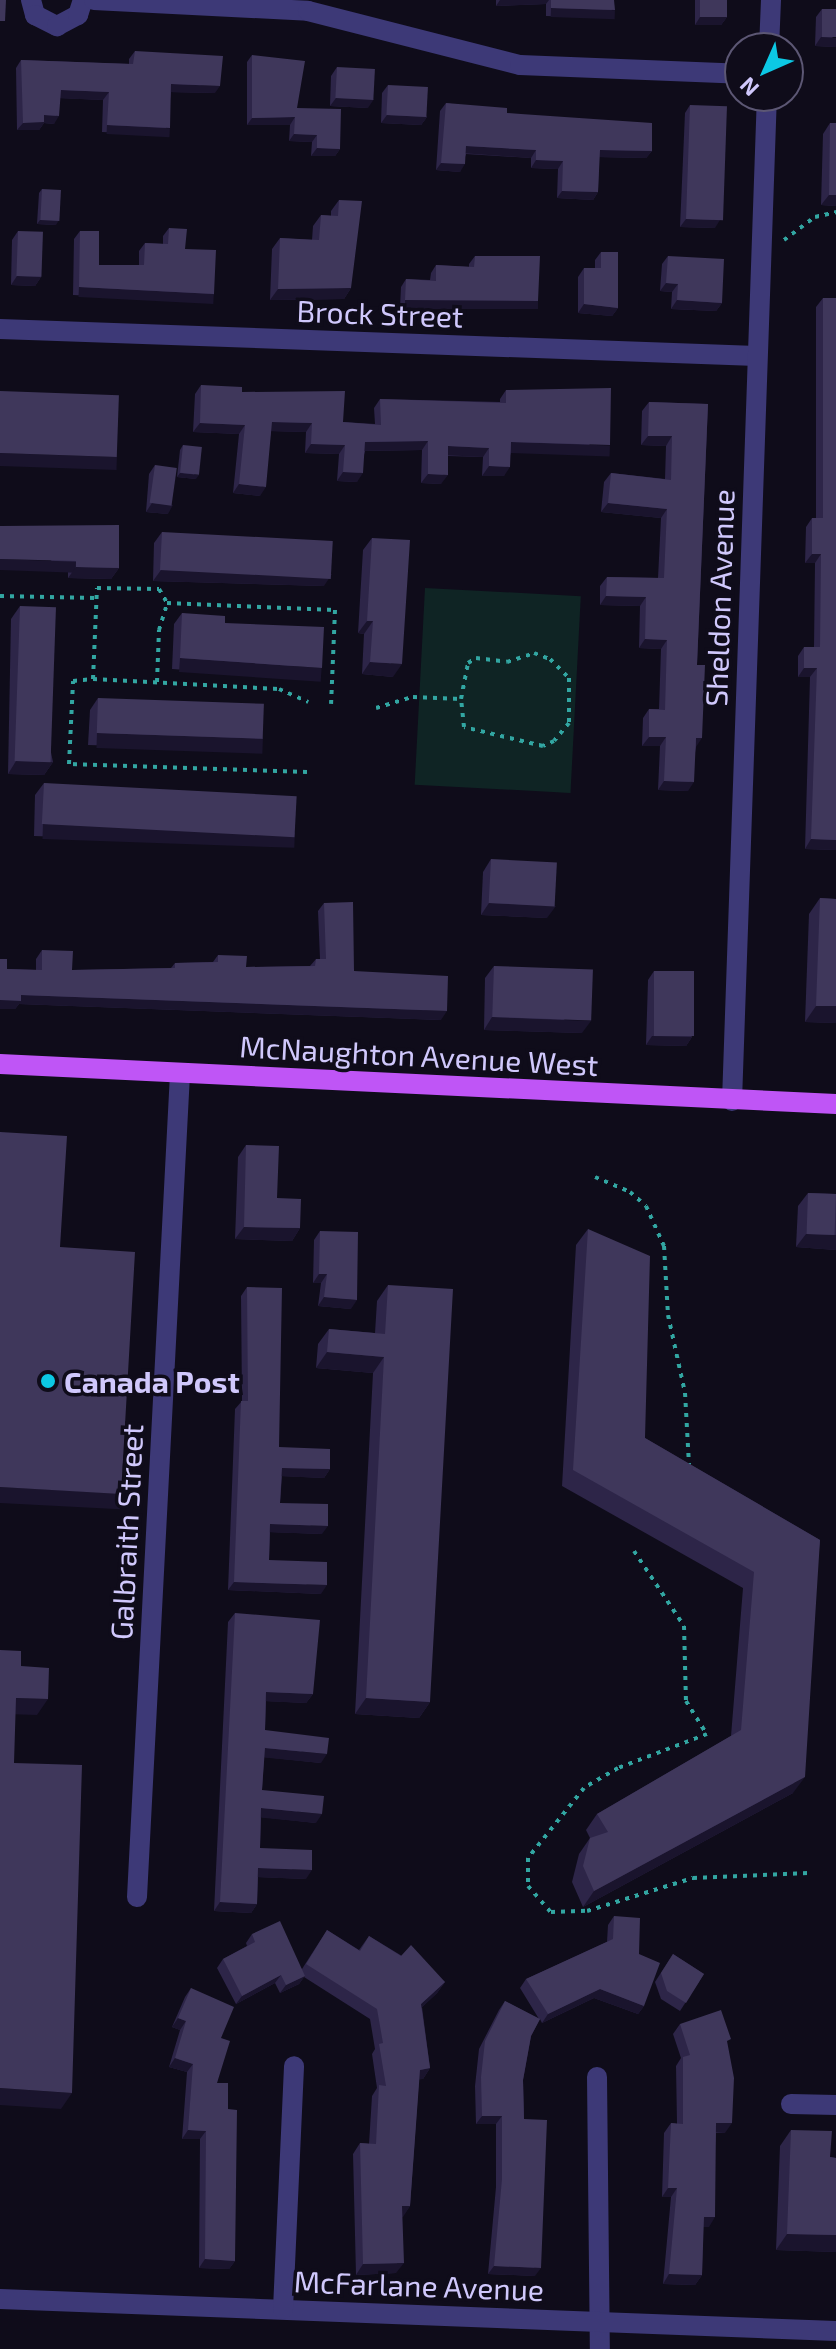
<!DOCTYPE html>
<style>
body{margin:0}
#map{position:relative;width:836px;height:2349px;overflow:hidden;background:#0f0c1a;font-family:"Exo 2",sans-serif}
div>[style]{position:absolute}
.green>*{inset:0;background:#0f2424;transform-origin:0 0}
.path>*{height:4px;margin-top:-2px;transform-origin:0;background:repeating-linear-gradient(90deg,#32a6a2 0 4px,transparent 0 10px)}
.minor>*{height:20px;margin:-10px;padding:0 10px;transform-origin:10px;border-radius:10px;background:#3d3977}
.major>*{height:20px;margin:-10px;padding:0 10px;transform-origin:10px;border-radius:10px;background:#bf55f6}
.wall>*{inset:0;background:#2d2548}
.shaded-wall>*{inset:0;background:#1a142d;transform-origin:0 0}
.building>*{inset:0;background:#3f375b;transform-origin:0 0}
.dots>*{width:22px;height:22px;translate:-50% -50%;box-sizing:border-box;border:4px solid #0f0c1a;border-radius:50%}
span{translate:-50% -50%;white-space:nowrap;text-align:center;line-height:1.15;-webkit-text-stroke:7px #0f0c1a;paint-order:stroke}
.street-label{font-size:30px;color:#d0c8fc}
.poi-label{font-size:30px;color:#d0c8fc;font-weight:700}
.left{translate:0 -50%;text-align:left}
.north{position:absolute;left:724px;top:32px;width:80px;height:80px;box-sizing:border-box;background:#0f0c1a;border:2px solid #5c5774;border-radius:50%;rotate:225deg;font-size:22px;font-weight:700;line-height:32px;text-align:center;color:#d0c8fc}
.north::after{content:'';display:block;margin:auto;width:28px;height:36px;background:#0cc8e4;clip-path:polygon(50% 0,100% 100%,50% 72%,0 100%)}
</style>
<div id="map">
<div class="green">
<i style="left:425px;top:588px;width:156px;height:197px;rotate:3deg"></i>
</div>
<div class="path">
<i style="left:784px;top:240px;width:39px;rotate:-37deg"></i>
<i style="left:815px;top:217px;width:22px;rotate:-13deg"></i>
<i style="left:0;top:596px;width:96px;rotate:1.2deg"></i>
<i style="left:534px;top:653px;width:17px;rotate:21deg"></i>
<i style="left:550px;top:659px;width:27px;rotate:45deg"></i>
<i style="left:569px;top:678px;width:45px;rotate:90deg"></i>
<i style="left:569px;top:723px;width:23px;rotate:130deg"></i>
<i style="left:554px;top:741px;width:12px;rotate:156deg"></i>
<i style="left:543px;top:746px;width:81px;rotate:-166.5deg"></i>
<i style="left:464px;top:727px;width:28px;rotate:-96deg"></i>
<i style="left:461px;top:699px;width:37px;rotate:-79deg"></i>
<i style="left:468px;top:663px;width:9px;rotate:-32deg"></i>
<i style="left:476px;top:658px;width:31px;rotate:7deg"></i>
<i style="left:507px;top:662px;width:28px;rotate:-18deg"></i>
<i style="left:93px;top:679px;width:186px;rotate:3.1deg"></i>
<i style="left:279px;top:689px;width:32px;rotate:24deg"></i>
<i style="left:157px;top:682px;width:52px;rotate:-87.8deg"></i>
<i style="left:159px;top:630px;width:28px;rotate:-73deg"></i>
<i style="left:376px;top:708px;width:39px;rotate:-17deg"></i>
<i style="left:413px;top:697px;width:48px;rotate:2.4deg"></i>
<i style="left:307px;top:772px;width:238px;rotate:-178.1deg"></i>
<i style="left:69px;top:764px;width:83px;rotate:-87.2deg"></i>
<i style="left:73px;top:681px;width:20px;rotate:-6deg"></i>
<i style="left:93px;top:679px;width:91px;rotate:-87.5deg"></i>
<i style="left:97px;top:588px;width:62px;rotate:0.9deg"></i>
<i style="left:159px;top:589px;width:16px;rotate:60deg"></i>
<i style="left:167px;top:603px;width:168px;rotate:2.4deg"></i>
<i style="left:335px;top:610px;width:94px;rotate:92.4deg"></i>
<i style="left:595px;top:1177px;width:38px;rotate:23deg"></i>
<i style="left:630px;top:1192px;width:21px;rotate:41deg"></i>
<i style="left:646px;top:1206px;width:44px;rotate:65.8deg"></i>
<i style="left:664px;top:1246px;width:69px;rotate:86.7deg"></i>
<i style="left:668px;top:1315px;width:80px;rotate:77.7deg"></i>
<i style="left:685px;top:1393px;width:72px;rotate:86.8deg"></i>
<i style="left:634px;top:1551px;width:90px;rotate:56.3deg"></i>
<i style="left:684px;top:1626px;width:75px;rotate:88.5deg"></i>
<i style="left:686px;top:1701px;width:39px;rotate:58deg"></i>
<i style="left:707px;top:1734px;width:95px;rotate:159.1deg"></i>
<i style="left:618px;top:1768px;width:39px;rotate:150deg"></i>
<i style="left:584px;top:1788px;width:90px;rotate:128.7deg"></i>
<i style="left:528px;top:1858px;width:28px;rotate:90deg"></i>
<i style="left:528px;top:1886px;width:35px;rotate:49deg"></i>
<i style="left:551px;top:1912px;width:36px;rotate:-2deg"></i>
<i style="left:587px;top:1911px;width:111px;rotate:-17.3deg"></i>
<i style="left:693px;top:1878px;width:115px;rotate:-2.5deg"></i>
</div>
<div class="minor">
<i style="left:31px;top:0;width:16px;rotate:75deg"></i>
<i style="left:35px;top:15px;width:25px;rotate:27deg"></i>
<i style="left:57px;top:26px;width:24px;rotate:-28deg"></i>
<i style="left:78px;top:15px;width:16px;rotate:-72deg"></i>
<i style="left:94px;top:0;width:214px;rotate:2.9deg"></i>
<i style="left:308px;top:11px;width:219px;rotate:14.3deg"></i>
<i style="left:520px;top:65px;width:220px;rotate:2.3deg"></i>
<i style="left:769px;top:48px;width:48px;rotate:-87.6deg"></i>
<i style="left:0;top:329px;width:757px;rotate:2.04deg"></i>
<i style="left:732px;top:1101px;width:1006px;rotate:-88.01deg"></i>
<i style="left:137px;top:1897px;width:825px;rotate:-87.01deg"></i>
<i style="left:597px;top:2077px;width:272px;rotate:89.4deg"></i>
<i style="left:791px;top:2104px;width:45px;rotate:1.3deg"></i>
<i style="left:0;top:2299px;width:837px;rotate:2.19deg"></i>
<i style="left:283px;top:2309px;width:243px;rotate:-87.4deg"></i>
</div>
<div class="major">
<i style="left:0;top:1064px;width:837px;rotate:2.74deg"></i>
</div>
<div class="wall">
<i style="clip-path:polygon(496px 0,614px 0,610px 18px,546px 16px,546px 4px,496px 6px)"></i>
<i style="clip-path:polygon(695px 0,727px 0,727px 17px,721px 25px,695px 25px)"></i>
<i style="clip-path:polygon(822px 9px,836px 47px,815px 46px,816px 17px)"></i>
<i style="clip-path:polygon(135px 51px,215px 93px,171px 92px,165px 135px,102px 132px,103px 100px,60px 98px,54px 124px,44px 123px,39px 130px,17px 130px,16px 68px,21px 60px,129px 64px,129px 59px)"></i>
<i style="clip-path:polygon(252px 55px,297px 108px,340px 149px,335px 156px,311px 156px,312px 142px,289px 141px,290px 125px,247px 125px,247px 62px)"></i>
<i style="clip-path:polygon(337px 67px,368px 108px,330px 106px,331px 76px)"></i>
<i style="clip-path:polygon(388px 85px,427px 117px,421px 125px,381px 123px,382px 93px)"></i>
<i style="clip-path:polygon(446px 103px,507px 113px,652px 151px,646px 158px,599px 157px,598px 192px,593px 200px,557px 198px,558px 169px,531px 168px,531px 158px,466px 154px,460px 172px,436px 170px,440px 111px)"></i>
<i style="clip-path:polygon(690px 105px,715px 228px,680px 227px,685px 113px)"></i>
<i style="clip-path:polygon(830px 123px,836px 123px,836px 206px,821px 205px,823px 134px)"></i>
<i style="clip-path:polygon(42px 189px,56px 225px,37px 224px,39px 193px)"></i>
<i style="clip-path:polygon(339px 200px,351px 288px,344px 299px,270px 300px,272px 249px,280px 238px,312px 240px,313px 226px,321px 215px,331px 216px,331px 211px)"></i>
<i style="clip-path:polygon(169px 228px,185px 249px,214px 294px,209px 302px,73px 295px,74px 239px,80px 231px,99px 265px,139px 265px,139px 251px,145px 243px,163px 244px,163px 236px)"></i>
<i style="clip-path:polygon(18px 231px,41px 277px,35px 286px,11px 285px,12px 240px)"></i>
<i style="clip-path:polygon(601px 252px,618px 308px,612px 316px,578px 313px,578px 277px,584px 268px,595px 268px,595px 260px)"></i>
<i style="clip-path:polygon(475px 256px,538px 301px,533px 309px,400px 308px,401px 287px,406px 279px,430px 280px,431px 273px,436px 265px,469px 267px,469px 264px)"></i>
<i style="clip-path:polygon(668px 256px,722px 303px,716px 311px,671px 309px,672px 292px,660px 291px,662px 264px)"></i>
<i style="clip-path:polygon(823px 298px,836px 850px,805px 849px,810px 677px,798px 677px,798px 656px,804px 647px,814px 647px,815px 563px,805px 563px,806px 527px,812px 518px,816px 518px,816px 307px)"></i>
<i style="clip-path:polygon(201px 385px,242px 392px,343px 422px,375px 424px,374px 408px,380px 399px,500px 402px,500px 399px,506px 390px,604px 454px,511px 452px,504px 476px,482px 476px,483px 457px,448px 456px,441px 484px,421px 483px,422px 450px,365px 451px,357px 482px,337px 481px,339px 454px,305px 453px,306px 432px,271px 431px,260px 496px,233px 493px,239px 434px,193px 432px,195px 394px)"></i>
<i style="clip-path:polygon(649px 402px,708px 404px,697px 665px,696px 747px,688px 791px,658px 790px,660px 746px,642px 746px,643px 718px,649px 709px,659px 709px,661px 649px,639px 648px,640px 606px,600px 605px,600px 586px,607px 577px,658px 578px,661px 518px,601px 512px,604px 482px,611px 473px,665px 479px,666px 446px,641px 445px,642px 411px)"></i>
<i style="clip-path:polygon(183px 445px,196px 479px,177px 477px,180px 450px)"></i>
<i style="clip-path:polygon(155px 465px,168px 514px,146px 512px,149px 474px)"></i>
<i style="clip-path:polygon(0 526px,119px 568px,111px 579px,68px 578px,68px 572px)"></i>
<i style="clip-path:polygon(162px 532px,324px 586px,153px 581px,154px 543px)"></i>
<i style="clip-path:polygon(372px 538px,393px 677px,362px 674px,364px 634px,358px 633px,363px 550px)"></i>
<i style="clip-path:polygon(20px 606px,53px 762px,44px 775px,8px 774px,11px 619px)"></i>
<i style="clip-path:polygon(182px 613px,225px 623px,315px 679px,172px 669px,174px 624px)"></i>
<i style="clip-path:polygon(98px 698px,263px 738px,254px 750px,88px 745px,90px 710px)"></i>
<i style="clip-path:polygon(44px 783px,295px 833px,287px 845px,34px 836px,35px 795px)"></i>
<i style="clip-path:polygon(491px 859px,547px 918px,481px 915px,483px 872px)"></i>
<i style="clip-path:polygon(820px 898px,836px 899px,836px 1023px,805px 1022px,809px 914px)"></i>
<i style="clip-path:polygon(324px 903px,354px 971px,441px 1020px,19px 1004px,15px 1009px,7px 969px,36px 970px,36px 959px,42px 950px,72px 970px,171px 968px,175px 963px,213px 962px,218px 955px,246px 967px,310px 966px,316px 959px,320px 959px,318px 911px)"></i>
<i style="clip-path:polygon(494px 966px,582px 1033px,484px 1030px,485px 978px)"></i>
<i style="clip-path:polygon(654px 971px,692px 1037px,686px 1046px,646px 1045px,648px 980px)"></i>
<i style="clip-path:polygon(246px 1145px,277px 1198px,300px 1228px,292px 1241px,235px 1239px,238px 1157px)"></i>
<i style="clip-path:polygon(808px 1193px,836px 1194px,836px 1250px,796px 1247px,798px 1206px)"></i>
<i style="clip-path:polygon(588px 1229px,645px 1438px,820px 1540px,793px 1793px,583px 1907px,572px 1882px,579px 1854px,590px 1838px,586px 1830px,597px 1814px,731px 1736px,743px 1588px,562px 1486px,576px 1245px)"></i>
<i style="clip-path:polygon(320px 1231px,351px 1309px,318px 1306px,321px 1283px,313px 1283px,314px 1240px)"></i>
<i style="clip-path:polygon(388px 1285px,430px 1702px,419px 1718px,355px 1714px,373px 1373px,316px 1368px,318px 1344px,329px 1329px,375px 1333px,377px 1301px)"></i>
<i style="clip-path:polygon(247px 1287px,279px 1447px,330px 1469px,324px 1478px,282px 1476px,280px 1503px,322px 1534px,270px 1532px,269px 1560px,321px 1594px,228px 1590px,235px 1409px,242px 1401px,241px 1296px)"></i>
<i style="clip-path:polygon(235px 1613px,313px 1694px,306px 1703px,266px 1701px,265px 1730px,321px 1763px,264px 1757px,262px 1790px,316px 1823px,261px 1817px,260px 1848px,306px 1879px,258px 1877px,257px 1904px,251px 1913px,214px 1911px,228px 1622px)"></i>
<i style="clip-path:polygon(614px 1916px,639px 1954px,644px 2006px,638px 2014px,594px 1998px,542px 2023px,540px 2019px,531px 2036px,523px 2080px,524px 2119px,535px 2276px,488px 2274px,496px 2187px,496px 2124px,476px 2124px,475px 2086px,479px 2049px,499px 2010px,505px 2001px,539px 2019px,520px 1988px,526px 1979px,607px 1942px,608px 1925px)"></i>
<i style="clip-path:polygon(327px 1930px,359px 1950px,369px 1936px,445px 1982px,437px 1993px,422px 2007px,430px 2068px,423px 2079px,419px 2079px,410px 2206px,402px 2217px,396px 2273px,356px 2275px,353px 2154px,360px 2143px,369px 2144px,372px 2096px,377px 2088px,372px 2054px,375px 2049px,370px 2019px,304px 1977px,299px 1984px,280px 1993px,275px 1983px,236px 2004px,217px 1968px,223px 1959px,247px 1946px,246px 1943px,252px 1934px,302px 1969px)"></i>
<i style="clip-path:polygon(673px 1954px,704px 1974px,680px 2011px,661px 1999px,655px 1982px)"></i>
<i style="clip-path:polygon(191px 1988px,221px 2038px,217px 2083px,228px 2109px,235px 2261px,229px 2269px,199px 2268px,200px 2139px,182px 2139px,187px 2072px,169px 2067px,180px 2030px,172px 2027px,185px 1997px)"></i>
<i style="clip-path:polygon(680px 2024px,727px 2045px,725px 2133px,716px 2133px,709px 2227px,703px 2227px,702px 2275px,695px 2285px,663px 2284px,671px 2197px,662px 2197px,664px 2133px,671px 2123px,677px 2124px,676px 2066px,681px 2058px,673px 2034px)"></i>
<i style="clip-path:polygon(791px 2130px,830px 2157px,836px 2158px,836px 2252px,776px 2250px,780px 2146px)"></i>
</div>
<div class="shaded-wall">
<i style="clip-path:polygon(500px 0,549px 0,546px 4px,496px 6px)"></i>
<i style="left:551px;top:8px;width:64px;height:9px;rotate:2deg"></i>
<i style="clip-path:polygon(700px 17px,727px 17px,721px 25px,695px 25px)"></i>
<i style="clip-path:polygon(821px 37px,836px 38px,836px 47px,815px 46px)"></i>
<i style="clip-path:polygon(171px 84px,220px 86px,215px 93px,166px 92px)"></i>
<i style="clip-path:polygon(61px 90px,109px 92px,103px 100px,56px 98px)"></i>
<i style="clip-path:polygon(336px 98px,374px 99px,368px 108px,330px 106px)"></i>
<i style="clip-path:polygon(44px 115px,59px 116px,54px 124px,44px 123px,39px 130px,17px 130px,23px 123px)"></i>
<i style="clip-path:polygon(387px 115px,427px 117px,421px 125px,381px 123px)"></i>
<i style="clip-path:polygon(295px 117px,290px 125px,247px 125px,252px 118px)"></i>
<i style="left:107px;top:125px;width:63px;height:9px;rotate:3deg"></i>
<i style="clip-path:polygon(294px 134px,317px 135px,312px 142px,289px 141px)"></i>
<i style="clip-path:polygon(466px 146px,536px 150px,531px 158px,461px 153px)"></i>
<i style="clip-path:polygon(317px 148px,340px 149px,335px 156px,311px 156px)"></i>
<i style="clip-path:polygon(600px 150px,652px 151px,646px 158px,594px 157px)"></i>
<i style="clip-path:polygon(536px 160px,563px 161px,558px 169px,531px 168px)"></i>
<i style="clip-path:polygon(441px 163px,465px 164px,460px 172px,436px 170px)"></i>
<i style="clip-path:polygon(562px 191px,598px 192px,593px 200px,557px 198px)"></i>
<i style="clip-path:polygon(829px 195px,836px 195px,836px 206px,821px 205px)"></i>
<i style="clip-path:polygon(686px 219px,720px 220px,715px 228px,680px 227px)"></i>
<i style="clip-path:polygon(40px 220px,59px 220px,56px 225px,37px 224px)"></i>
<i style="clip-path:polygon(17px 276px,41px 277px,35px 286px,11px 285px)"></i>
<i style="clip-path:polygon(666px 283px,678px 284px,672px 292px,660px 291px)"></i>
<i style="left:79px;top:287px;width:135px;height:10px;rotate:3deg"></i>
<i style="clip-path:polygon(351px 288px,344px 299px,270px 300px,278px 289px)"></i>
<i style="left:405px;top:300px;width:133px;height:9px"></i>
<i style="clip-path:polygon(677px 300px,722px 303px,716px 311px,671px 309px)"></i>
<i style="clip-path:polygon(584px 304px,618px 308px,612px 316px,578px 313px)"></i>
<i style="clip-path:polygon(272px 422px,312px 423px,306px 432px,266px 431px)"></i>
<i style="clip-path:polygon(200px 423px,245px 425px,239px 434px,193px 432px)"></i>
<i style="clip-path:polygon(648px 436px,672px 436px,666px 446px,641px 445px)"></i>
<i style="clip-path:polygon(428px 441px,422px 450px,359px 451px,365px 442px)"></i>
<i style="left:511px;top:442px;width:99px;height:11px;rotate:2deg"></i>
<i style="clip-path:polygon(311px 444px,345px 445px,339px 454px,305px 453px)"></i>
<i style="clip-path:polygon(448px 446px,489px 448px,483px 457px,442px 455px)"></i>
<i style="left:0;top:453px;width:117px;height:13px;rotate:2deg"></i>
<i style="clip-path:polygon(489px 466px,510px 467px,504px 476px,482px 476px)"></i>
<i style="clip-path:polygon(343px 472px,363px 473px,357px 482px,337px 481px)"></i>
<i style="clip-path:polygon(180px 473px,199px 475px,196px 479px,177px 477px)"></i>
<i style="clip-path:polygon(428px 474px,448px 475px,441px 484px,421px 483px)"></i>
<i style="clip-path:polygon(239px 484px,266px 487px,260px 496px,233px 493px)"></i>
<i style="clip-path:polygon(152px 503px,173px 505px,168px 514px,146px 512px)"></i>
<i style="clip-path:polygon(608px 503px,667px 509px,661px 518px,601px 512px)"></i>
<i style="clip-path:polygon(812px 554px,821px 554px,815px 563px,805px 563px)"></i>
<i style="left:0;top:559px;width:76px;height:11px;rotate:2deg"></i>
<i style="clip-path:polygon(76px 567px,119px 568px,111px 579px,68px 578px)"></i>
<i style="clip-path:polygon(161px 570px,332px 574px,324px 586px,153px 581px)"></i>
<i style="clip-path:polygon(606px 596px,646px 597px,640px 606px,600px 605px)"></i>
<i style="clip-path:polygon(367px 621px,373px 621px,364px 634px,358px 633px)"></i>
<i style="clip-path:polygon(645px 639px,667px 640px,661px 649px,639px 648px)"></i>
<i style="left:180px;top:658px;width:142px;height:14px;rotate:4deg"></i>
<i style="clip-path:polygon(370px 662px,402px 664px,393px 677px,362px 674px)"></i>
<i style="clip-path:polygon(804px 668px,817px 668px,810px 677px,798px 677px)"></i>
<i style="left:97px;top:733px;width:166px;height:15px;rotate:2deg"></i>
<i style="clip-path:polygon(649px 737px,666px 737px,660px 746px,642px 746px)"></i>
<i style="clip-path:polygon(696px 738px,702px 738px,696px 747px)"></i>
<i style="clip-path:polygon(16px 761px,53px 762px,44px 775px,8px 774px)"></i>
<i style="clip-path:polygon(664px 781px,694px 782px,688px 791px,658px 790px)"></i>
<i style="left:43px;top:824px;width:252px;height:15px;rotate:2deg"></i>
<i style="clip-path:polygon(811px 839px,836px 840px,836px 850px,805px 849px)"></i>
<i style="clip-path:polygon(489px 903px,556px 906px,547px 918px,481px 915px)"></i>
<i style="clip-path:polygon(21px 995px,447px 1011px,441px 1020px,19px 1004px,15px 1009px,0 1009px,0 1000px)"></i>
<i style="clip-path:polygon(816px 1006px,836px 1006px,836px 1023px,805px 1022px)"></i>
<i style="clip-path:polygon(492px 1017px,591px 1021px,582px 1033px,484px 1030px)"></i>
<i style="clip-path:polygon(652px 1036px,692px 1037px,686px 1046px,646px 1045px)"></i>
<i style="clip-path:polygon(244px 1227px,300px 1228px,292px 1241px,235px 1239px)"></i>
<i style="clip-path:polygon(806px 1234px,836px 1235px,836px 1250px,796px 1247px)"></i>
<i style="clip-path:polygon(319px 1274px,327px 1274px,321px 1283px,313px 1283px)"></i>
<i style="clip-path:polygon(324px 1297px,357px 1300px,351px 1309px,318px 1306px)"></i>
<i style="clip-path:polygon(327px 1352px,384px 1357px,373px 1373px,316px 1368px)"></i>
<i style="clip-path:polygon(282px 1468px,330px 1469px,324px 1478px,277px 1476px)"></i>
<i style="left:0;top:1487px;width:121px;height:16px;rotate:3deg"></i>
<i style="clip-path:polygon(270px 1524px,328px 1526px,322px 1534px,264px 1532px)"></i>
<i style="clip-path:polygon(234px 1582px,327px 1585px,321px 1594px,228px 1590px)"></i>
<i style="clip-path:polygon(266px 1692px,313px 1694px,306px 1703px,260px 1701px)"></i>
<i style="clip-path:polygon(16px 1698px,48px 1699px,37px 1715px,5px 1714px)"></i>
<i style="clip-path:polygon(366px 1698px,430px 1702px,419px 1718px,355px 1714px)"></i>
<i style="clip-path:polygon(265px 1748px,327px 1754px,321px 1763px,259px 1757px)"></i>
<i style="clip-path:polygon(805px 1777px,793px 1793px,583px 1907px,594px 1891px)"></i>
<i style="clip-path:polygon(261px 1808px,322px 1814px,316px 1823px,255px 1817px)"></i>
<i style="clip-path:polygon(258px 1868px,312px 1870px,306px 1879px,252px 1877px)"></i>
<i style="clip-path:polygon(220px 1902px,257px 1904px,251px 1913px,214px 1911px)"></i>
<i style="clip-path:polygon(281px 1975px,275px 1983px,236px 2004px,242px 1996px)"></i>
<i style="clip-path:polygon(305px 1976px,299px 1984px,280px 1993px,286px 1985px)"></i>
<i style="clip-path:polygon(445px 1982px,437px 1993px,414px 2015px,421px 2004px)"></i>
<i style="clip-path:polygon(600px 1989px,644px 2006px,638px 2014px,594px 1998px,542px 2023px,548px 2014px)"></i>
<i style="clip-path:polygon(178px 2018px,186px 2021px,180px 2030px,172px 2027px)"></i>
<i style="clip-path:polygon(175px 2058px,193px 2064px,187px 2072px,169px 2067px)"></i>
<i style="clip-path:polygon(430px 2068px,423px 2079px,412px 2081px,420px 2070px)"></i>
<i style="clip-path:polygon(0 2088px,72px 2093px,61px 2109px,0 2105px)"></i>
<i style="clip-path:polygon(482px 2116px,502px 2116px,496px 2124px,476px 2124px)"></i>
<i style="clip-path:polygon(716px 2123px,732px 2123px,725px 2133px,709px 2132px)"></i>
<i style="clip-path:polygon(188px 2130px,206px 2131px,200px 2139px,182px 2139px)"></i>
<i style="clip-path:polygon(668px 2188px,677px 2188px,671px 2197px,662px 2197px)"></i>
<i style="clip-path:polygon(402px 2206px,410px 2206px,403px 2217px,394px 2216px)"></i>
<i style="clip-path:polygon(704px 2217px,715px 2217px,709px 2227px,697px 2227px)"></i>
<i style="clip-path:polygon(787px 2234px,836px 2235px,836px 2252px,776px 2250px)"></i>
<i style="clip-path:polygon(205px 2259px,235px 2261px,229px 2269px,199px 2268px)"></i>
<i style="clip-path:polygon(404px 2263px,396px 2273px,356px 2275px,363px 2264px)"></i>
<i style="clip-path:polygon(494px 2266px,541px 2268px,535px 2276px,488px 2274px)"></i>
<i style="clip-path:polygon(669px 2274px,702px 2275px,695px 2285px,663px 2284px)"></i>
</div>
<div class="building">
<i style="clip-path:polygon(0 0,6px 0,5px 21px,0 21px)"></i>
<i style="clip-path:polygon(551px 0,614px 0,615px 10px,551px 8px)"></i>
<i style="left:700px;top:0;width:27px;height:17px"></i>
<i style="left:822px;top:9px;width:14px;height:28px"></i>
<i style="clip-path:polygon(135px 51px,223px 56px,220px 86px,171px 84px,170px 128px,107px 125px,109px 92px,61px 90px,59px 116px,44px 115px,44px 122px,23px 123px,21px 60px,133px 64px)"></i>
<i style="clip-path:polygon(252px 55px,305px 61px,297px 108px,341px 109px,340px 149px,317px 148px,317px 135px,294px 134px,295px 117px,252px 118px)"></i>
<i style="left:337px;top:67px;width:38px;height:31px;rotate:3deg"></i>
<i style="left:388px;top:85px;width:40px;height:30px;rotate:3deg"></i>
<i style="clip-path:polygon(446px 103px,507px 108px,507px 113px,521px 114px,652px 123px,652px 151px,600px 150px,598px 192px,562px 191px,563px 161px,536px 160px,536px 150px,466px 146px,465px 164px,441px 163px)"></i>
<i style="left:690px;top:105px;width:37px;height:114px;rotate:2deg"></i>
<i style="clip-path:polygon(830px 123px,836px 123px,836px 195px,829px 195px)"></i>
<i style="left:42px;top:189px;width:19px;height:31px;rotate:3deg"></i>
<i style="clip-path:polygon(339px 200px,362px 201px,351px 288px,278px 289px,280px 238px,319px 240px,321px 215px,338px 216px)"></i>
<i style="clip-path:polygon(169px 228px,187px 229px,185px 249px,216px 250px,214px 294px,79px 287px,80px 231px,99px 231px,99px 265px,144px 265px,145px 243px,168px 244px)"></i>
<i style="left:18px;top:231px;width:25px;height:45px;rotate:2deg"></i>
<i style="clip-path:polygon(601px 252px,618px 252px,618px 308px,584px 304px,584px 268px,601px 268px)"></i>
<i style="clip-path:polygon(475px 256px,540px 256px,538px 301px,405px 300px,406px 279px,436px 281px,436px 265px,474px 267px)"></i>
<i style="clip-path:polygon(668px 256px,724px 259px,722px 303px,677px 300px,678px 284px,666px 283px)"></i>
<i style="clip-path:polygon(823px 298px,836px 298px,836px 840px,811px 839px,817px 668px,804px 668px,804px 647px,820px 647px,821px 554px,812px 554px,812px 518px,823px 518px)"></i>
<i style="clip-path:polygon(201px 385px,242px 387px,242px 392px,345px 391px,343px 422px,381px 425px,380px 399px,506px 403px,506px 390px,611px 388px,610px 445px,511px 442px,510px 467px,489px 466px,489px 448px,448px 446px,448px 475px,428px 474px,428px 441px,365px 442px,363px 473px,343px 472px,345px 445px,311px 444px,312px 423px,272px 422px,266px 487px,239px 484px,245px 425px,200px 423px)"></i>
<i style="left:0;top:391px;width:119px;height:62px;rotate:2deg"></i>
<i style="clip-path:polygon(649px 402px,708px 404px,697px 665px,705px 665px,702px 738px,696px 738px,694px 782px,664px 781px,666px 737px,649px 737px,649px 709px,665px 710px,667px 640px,645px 639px,646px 597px,606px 596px,607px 577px,664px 578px,667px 509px,608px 503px,611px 473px,671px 480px,672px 436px,648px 436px)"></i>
<i style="left:183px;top:445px;width:19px;height:28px;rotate:6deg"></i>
<i style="left:155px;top:465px;width:22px;height:38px;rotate:8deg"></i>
<i style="clip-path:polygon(119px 525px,119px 568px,76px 567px,76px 561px,0 559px,0 526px)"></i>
<i style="left:162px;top:532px;width:171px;height:38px;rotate:3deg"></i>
<i style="clip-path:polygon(372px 538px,410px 540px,402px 664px,370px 662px,373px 621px,367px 621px)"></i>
<i style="left:20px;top:606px;width:36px;height:155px;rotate:2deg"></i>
<i style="clip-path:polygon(182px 613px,225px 616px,225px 623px,324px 627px,322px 668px,180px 658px)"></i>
<i style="left:98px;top:698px;width:166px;height:35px;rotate:2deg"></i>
<i style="left:44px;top:783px;width:253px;height:41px;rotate:3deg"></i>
<i style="left:491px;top:859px;width:66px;height:44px;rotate:3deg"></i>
<i style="clip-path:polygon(820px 898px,836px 899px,836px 1006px,816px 1006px)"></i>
<i style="clip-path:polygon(353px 902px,354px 971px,448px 976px,447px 1011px,21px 995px,21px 1001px,0 1000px,0 959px,7px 959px,7px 969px,42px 970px,42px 950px,73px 951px,72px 970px,175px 968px,175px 963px,218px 962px,218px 955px,247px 956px,246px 967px,315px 966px,316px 959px,326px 959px,324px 903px)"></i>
<i style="left:494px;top:966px;width:99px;height:51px;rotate:2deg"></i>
<i style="left:654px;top:971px;width:40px;height:65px"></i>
<i style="clip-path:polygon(0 1132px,67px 1136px,60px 1247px,135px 1252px,121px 1494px,0 1487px)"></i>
<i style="clip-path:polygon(246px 1145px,279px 1146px,277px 1198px,301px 1199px,300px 1228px,244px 1227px)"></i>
<i style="left:808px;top:1193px;width:28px;height:41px;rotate:2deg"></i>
<i style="clip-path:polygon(588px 1229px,650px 1256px,645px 1438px,820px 1540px,805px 1777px,594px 1891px,583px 1866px,590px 1838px,608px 1832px,597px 1814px,741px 1730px,754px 1572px,573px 1470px)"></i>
<i style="clip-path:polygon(320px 1231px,358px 1232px,357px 1300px,324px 1297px,327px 1274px,319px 1274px)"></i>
<i style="clip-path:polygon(388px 1285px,453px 1289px,430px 1702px,366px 1698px,384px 1357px,327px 1352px,329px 1329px,385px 1334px)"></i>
<i style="clip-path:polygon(247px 1287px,282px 1288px,279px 1447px,330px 1449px,330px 1469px,282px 1468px,280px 1503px,328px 1504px,328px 1526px,270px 1524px,269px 1560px,327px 1562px,327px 1585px,234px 1582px,241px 1401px,248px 1401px)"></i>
<i style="clip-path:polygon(235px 1613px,320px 1620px,313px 1694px,266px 1692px,265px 1730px,329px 1738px,327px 1754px,265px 1748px,262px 1790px,324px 1796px,322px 1814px,261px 1808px,260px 1848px,312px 1850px,312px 1870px,258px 1868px,257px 1904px,220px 1902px)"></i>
<i style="clip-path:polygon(0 1650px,21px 1651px,21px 1666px,49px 1668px,48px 1699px,16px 1698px,14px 1763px,82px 1765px,72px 2093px,0 2088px)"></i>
<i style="clip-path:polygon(614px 1916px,640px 1918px,639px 1954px,660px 1963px,644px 2006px,600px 1989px,548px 2014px,526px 1979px,613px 1939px)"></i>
<i style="clip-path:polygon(280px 1921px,305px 1976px,286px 1985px,281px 1975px,242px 1996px,223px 1959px,255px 1942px,252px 1934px)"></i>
<i style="clip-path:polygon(327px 1930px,360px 1951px,369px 1936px,401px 1956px,411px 1945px,445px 1982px,421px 2004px,430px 2068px,420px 2070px,410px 2206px,402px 2206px,404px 2263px,363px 2264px,360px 2143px,376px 2144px,379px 2085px,386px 2086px,379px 2044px,383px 2043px,377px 2009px,306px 1964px)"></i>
<i style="clip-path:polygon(673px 1954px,704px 1974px,686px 2003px,667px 1991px,661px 1973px)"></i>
<i style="clip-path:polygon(191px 1988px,234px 2007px,221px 2038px,230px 2041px,217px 2083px,228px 2083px,228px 2109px,237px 2110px,235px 2261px,205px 2259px,206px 2131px,188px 2130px,193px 2064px,175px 2058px,186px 2021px,178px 2018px)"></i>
<i style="clip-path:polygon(505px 2001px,540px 2019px,531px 2036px,523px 2080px,524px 2119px,547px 2120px,541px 2268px,494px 2266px,502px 2179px,502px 2116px,482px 2116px,481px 2077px,485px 2041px)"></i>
<i style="clip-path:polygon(721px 2010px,731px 2039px,727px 2041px,734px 2078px,732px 2123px,716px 2123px,715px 2217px,704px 2217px,702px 2275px,669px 2274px,677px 2188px,668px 2188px,671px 2123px,683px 2124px,683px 2057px,690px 2055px,680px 2024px)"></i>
<i style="clip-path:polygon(791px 2130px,832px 2131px,830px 2157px,836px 2158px,836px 2235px,787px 2234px)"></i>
</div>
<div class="dots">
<i style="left:48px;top:1381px;background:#0cc8e4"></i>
</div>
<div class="street-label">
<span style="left:380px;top:313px;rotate:2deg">Brock Street</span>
<span style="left:719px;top:598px;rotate:-88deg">Sheldon Avenue</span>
<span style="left:419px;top:1055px;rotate:3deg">McNaughton Avenue West</span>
<span style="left:126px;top:1532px;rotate:-87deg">Galbraith Street</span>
<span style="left:419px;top:2285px;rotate:2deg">McFarlane Avenue</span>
</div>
<div class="poi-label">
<span class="left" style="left:64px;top:1381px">Canada Post</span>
</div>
<div class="north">N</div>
</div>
